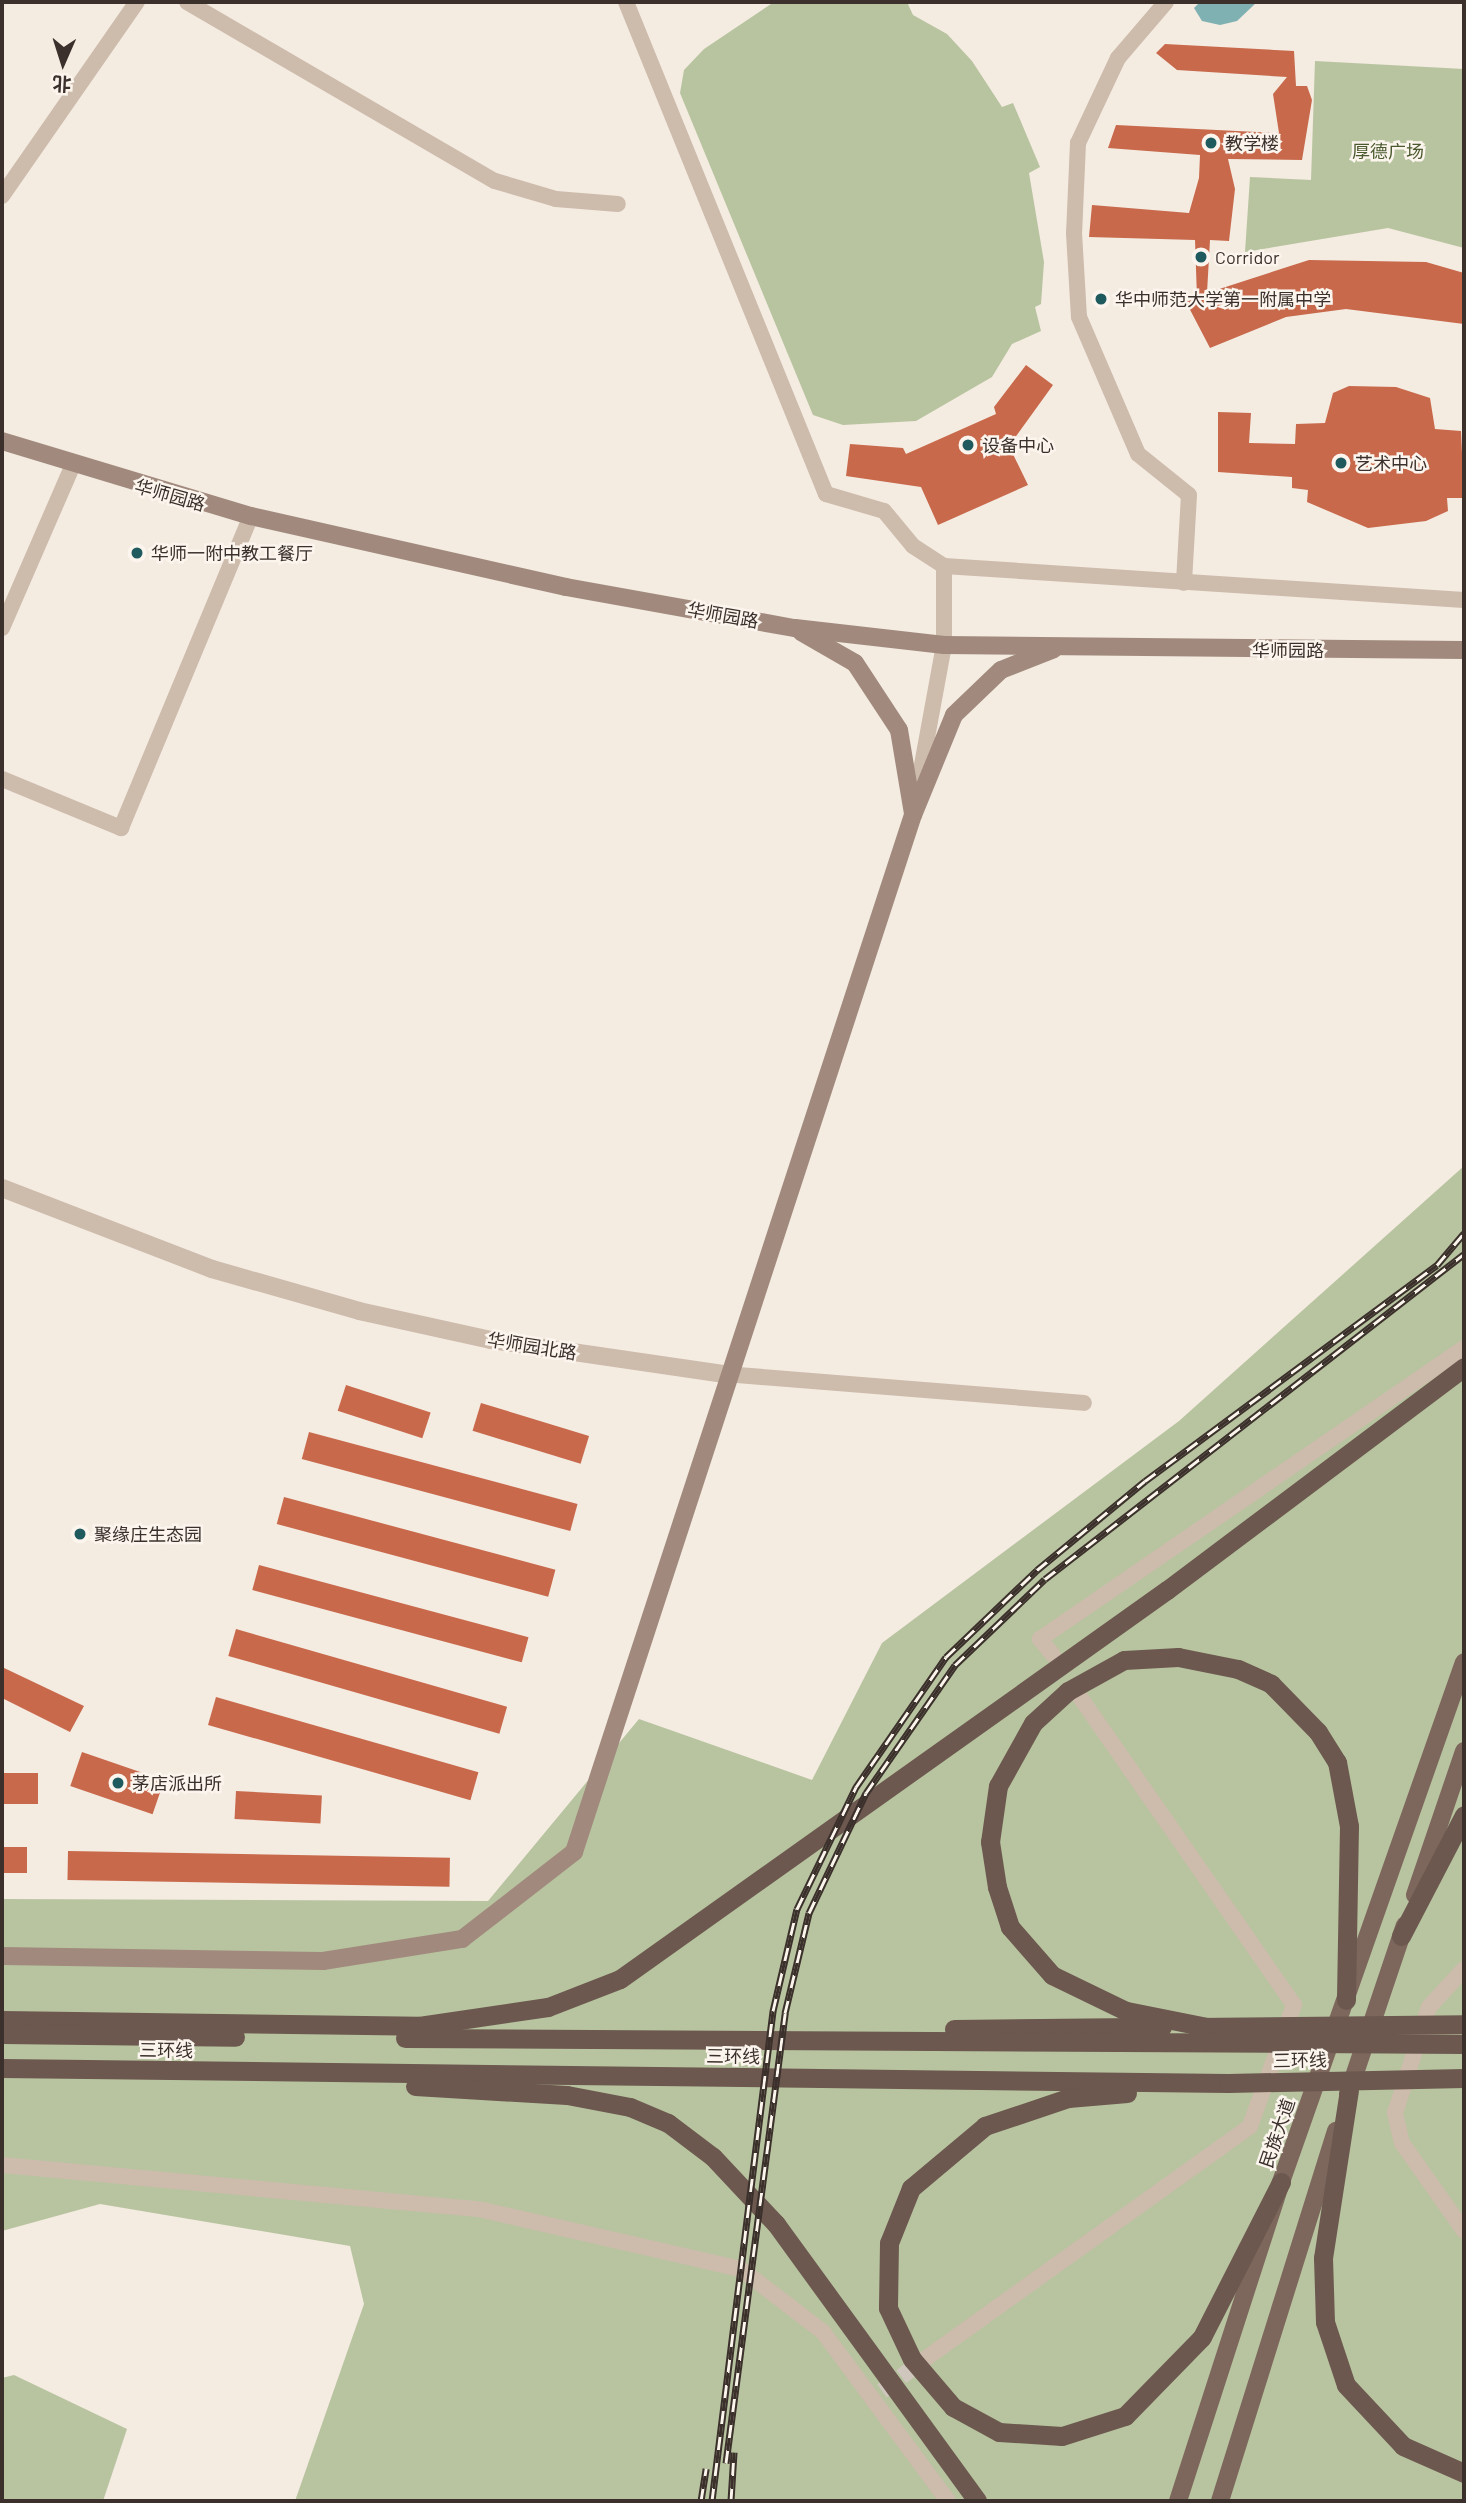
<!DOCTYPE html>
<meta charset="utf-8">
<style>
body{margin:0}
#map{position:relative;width:1466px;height:2503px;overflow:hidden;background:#f4ebe1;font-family:Barlow,"Noto Sans SC",sans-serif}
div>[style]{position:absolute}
.green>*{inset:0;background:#b8c4a0}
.water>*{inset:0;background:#7fb0b2}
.building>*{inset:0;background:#c8694b;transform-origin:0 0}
.minor-tunnel>*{height:16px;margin-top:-8px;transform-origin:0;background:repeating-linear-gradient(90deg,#cfc6bd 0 16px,transparent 0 24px)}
.minor>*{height:16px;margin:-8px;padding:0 8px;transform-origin:8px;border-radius:8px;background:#cdbbac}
.tertiary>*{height:18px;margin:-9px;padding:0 9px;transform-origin:9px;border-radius:9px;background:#cdbbac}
.secondary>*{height:18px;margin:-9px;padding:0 9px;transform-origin:9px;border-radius:9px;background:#a18a7d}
.primary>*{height:18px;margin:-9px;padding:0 9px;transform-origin:9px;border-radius:9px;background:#7d675c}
.trunk>*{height:19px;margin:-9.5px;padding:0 9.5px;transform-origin:9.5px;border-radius:9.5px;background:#6c584f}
.rail>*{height:7px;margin-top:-3.5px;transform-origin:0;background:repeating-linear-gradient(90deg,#fbf5ee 0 13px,#3b302b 0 26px);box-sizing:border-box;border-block:2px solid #3b302b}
.dots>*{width:19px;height:19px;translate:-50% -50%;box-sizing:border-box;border:4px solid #fbf5ee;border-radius:50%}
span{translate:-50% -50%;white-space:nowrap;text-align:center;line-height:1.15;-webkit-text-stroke:5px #fbf5ee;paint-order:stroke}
.poi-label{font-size:18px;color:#3b302b}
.left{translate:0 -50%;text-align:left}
.park-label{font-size:18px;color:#4a5a2e}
.street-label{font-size:18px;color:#3b302b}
.frame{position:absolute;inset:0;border:4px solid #3b302b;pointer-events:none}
.north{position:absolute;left:28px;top:28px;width:70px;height:70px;-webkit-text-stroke:5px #fbf5ee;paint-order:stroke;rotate:183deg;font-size:19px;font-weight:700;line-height:28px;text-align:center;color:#3b302b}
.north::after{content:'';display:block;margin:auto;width:24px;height:32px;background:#3b302b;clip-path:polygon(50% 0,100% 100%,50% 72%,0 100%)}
</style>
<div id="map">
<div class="green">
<i style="clip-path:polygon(774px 2px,907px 2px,913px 15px,947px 34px,972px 61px,1002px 107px,1013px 103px,1040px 167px,1029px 173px,1044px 262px,1041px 304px,1035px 307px,1041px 331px,1012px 344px,992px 377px,916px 421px,843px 425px,813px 415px,680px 93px,684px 70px,704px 49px)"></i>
<i style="clip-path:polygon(1315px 61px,1464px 69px,1464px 248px,1388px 228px,1245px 252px,1250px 177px,1311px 180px)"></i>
<i style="clip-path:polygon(1464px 1166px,1464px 2501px,295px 2501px,364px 2304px,350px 2246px,100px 2204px,2px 2231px,2px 1899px,488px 1901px,639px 1719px,812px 1780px,882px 1643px,1179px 1421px)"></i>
<i style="clip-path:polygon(14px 2375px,127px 2429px,103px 2501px,2px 2501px,2px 2378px)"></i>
</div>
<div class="water">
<i style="clip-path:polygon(1200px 2px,1257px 2px,1237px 21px,1220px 25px,1202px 21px,1194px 8px)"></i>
</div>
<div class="building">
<i style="clip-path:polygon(1165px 44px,1294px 51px,1296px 86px,1307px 86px,1312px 100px,1302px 160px,1228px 159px,1235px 189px,1229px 241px,1210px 240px,1207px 293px,1309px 260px,1426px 262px,1464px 273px,1464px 324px,1346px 309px,1286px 317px,1210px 348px,1186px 302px,1197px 298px,1195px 240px,1089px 237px,1092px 205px,1189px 213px,1199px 178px,1200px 155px,1108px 148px,1116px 125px,1279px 133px,1273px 94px,1287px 77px,1177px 70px,1156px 53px)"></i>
<i style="clip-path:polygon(1026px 365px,1053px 385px,1009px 446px,1028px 485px,938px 525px,921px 487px,846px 476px,850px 444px,903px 448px,906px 454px,996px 414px,994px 407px)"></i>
<i style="clip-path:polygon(1349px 386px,1396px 387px,1430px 398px,1435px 429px,1461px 431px,1464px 498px,1447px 498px,1448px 511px,1426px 521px,1368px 528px,1307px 502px,1308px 490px,1292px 488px,1292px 477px,1218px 472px,1218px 412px,1251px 413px,1249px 443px,1295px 444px,1296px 424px,1325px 423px,1333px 393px)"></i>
<i style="left:346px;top:1385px;width:89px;height:27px;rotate:18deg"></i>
<i style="left:481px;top:1403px;width:113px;height:29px;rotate:17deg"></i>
<i style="left:309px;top:1432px;width:278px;height:28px;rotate:15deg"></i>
<i style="left:284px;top:1497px;width:281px;height:28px;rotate:15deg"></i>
<i style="left:259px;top:1565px;width:279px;height:26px;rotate:15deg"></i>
<i style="left:236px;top:1629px;width:282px;height:28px;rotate:16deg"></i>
<i style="clip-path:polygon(2px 1667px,84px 1706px,70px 1732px,2px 1698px)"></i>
<i style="left:216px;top:1697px;width:273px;height:29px;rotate:16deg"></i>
<i style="left:82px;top:1752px;width:87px;height:36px;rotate:19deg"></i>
<i style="left:2px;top:1773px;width:36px;height:31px"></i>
<i style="left:236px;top:1791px;width:86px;height:28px;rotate:3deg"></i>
<i style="left:2px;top:1847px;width:25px;height:26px"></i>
<i style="left:68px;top:1851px;width:382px;height:29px;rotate:1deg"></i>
</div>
<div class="minor-tunnel">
<i style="left:882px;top:2391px;width:54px;rotate:-36.7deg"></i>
</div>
<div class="minor">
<i style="left:187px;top:2px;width:356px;rotate:30.2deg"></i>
<i style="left:495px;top:181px;width:64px;rotate:16.4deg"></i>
<i style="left:556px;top:199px;width:62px;rotate:4.6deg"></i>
<i style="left:626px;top:2px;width:531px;rotate:67.88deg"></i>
<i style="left:826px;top:494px;width:60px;rotate:16.3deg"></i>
<i style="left:884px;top:511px;width:45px;rotate:50.4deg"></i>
<i style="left:913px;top:546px;width:37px;rotate:33deg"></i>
<i style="left:944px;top:566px;width:521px;rotate:3.74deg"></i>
<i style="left:1166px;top:2px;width:74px;rotate:130.6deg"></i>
<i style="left:1118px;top:58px;width:94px;rotate:115.2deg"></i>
<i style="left:1078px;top:143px;width:90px;rotate:92.5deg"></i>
<i style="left:1074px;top:233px;width:84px;rotate:86.6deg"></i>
<i style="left:1079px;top:317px;width:149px;rotate:66.7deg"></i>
<i style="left:1138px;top:454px;width:65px;rotate:38.8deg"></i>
<i style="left:1189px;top:495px;width:88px;rotate:93.3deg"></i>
<i style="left:2px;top:196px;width:236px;rotate:-55.2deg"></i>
<i style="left:2px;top:628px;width:178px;rotate:-66.5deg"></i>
<i style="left:2px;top:779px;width:129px;rotate:22.4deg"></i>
<i style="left:121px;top:828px;width:338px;rotate:-67.4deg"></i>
<i style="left:917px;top:792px;width:149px;rotate:-79.6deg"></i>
<i style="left:944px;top:645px;width:79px;rotate:-90deg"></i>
<i style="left:725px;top:1374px;width:360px;rotate:4.6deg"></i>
<i style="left:1053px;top:1655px;width:21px;rotate:-129deg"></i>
<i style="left:1040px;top:1639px;width:514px;rotate:-34.46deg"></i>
<i style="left:1464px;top:1969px;width:52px;rotate:132.6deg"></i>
<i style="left:1429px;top:2007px;width:111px;rotate:107.8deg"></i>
<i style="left:1395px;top:2113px;width:31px;rotate:77deg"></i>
<i style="left:1402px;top:2143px;width:108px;rotate:54.8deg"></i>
<i style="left:2px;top:2165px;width:483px;rotate:5.3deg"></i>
<i style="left:483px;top:2210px;width:265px;rotate:12.9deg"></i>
<i style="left:741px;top:2269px;width:103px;rotate:37.5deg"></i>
<i style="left:823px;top:2332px;width:210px;rotate:53.5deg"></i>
<i style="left:925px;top:2359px;width:400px;rotate:-35.6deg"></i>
<i style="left:1250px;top:2126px;width:129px;rotate:-70deg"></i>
<i style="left:1294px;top:2005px;width:376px;rotate:-124.8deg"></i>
</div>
<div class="tertiary">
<i style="left:2px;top:1188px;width:225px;rotate:21.1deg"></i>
<i style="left:212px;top:1269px;width:153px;rotate:15.9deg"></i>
<i style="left:359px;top:1311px;width:135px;rotate:12.4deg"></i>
<i style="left:491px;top:1340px;width:236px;rotate:8.3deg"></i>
</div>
<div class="secondary">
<i style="left:2px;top:441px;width:260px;rotate:16.8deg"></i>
<i style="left:251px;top:516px;width:323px;rotate:12.7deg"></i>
<i style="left:566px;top:587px;width:233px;rotate:10.2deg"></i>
<i style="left:795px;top:628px;width:150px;rotate:6.5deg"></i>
<i style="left:944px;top:645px;width:520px;rotate:0.55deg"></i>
<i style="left:801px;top:632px;width:62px;rotate:29.9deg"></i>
<i style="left:855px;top:663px;width:80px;rotate:56.7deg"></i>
<i style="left:899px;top:730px;width:85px;rotate:80.5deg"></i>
<i style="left:2px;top:1956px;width:321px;rotate:0.9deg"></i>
<i style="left:323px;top:1961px;width:141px;rotate:-9deg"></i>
<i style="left:462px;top:1939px;width:142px;rotate:-37.8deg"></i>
<i style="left:574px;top:1852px;width:1091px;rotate:-71.9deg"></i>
<i style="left:913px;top:815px;width:108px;rotate:-67.7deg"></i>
<i style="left:954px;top:715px;width:65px;rotate:-43.8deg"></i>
<i style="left:1001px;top:670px;width:57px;rotate:-21.6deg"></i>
</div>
<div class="primary">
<i style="left:1415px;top:1895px;width:152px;rotate:-71.2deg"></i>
<i style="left:1348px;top:2094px;width:178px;rotate:-71.4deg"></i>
<i style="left:1178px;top:2501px;width:335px;rotate:-72.1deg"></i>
<i style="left:1281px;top:2182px;width:551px;rotate:-70.61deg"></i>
<i style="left:1220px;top:2501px;width:388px;rotate:-72.6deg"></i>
</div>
<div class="trunk">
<i style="left:1401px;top:1936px;width:136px;rotate:-62.5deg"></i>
<i style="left:2px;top:2020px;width:417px;rotate:0.8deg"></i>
<i style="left:419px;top:2026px;width:130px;rotate:-8.4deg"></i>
<i style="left:548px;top:2007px;width:77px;rotate:-21.3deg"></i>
<i style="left:620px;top:1979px;width:671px;rotate:-35.42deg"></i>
<i style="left:1167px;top:1590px;width:371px;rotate:-36.9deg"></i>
<i style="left:1196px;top:2027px;width:268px;rotate:-0.6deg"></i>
<i style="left:1207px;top:2027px;width:83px;rotate:-168.8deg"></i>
<i style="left:1126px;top:2011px;width:82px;rotate:-154.1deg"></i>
<i style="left:1052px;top:1975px;width:64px;rotate:-131.2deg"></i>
<i style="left:1010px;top:1927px;width:42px;rotate:-108deg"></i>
<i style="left:997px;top:1887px;width:46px;rotate:-98.8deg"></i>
<i style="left:990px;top:1842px;width:57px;rotate:-81.9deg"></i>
<i style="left:998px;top:1786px;width:72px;rotate:-60.9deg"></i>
<i style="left:1033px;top:1723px;width:47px;rotate:-42.4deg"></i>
<i style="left:1068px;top:1691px;width:64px;rotate:-29deg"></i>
<i style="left:1124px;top:1660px;width:54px;rotate:-3.2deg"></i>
<i style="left:1178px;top:1657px;width:61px;rotate:11.3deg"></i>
<i style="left:1238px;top:1669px;width:36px;rotate:24deg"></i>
<i style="left:1271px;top:1684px;width:67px;rotate:45.6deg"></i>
<i style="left:1318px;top:1732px;width:36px;rotate:58deg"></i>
<i style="left:1337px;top:1762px;width:65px;rotate:79.4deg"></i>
<i style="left:1349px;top:1826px;width:174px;rotate:91deg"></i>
<i style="left:954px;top:2029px;width:208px;rotate:-0.6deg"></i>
<i style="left:2px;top:2034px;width:233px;rotate:0.7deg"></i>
<i style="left:405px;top:2038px;width:1059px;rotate:0.32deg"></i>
<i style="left:2px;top:2068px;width:1226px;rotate:0.7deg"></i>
<i style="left:1228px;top:2083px;width:236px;rotate:-1.2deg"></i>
<i style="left:415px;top:2086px;width:152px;rotate:3.4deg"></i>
<i style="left:567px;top:2095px;width:64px;rotate:10.8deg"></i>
<i style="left:630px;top:2107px;width:41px;rotate:22.8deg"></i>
<i style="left:668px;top:2123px;width:56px;rotate:37.1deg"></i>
<i style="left:713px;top:2157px;width:92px;rotate:46.8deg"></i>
<i style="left:776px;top:2224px;width:342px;rotate:54deg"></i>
<i style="left:1349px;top:2090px;width:170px;rotate:98.8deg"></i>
<i style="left:1323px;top:2258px;width:64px;rotate:88.2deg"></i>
<i style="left:1325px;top:2322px;width:66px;rotate:71.6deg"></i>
<i style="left:1346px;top:2385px;width:83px;rotate:46.9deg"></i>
<i style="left:1403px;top:2446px;width:67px;rotate:23.9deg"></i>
<i style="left:1127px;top:2093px;width:59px;rotate:175.2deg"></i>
<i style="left:1068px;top:2098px;width:88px;rotate:161.4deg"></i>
<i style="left:985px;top:2126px;width:97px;rotate:140deg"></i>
<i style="left:911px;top:2188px;width:59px;rotate:111.8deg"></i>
<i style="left:889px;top:2243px;width:65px;rotate:90.9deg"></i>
<i style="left:888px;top:2308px;width:56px;rotate:64.8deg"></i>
<i style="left:912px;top:2359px;width:63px;rotate:49.5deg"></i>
<i style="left:953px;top:2407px;width:52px;rotate:28.5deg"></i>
<i style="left:999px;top:2432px;width:63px;rotate:3.6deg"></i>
<i style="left:1062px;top:2436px;width:66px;rotate:-17.6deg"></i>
<i style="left:1125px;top:2416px;width:110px;rotate:-45.7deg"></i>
<i style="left:1202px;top:2337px;width:174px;rotate:-63deg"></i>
</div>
<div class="rail">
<i style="left:726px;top:2463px;width:454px;rotate:-82.5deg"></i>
<i style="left:785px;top:2013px;width:103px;rotate:-76.5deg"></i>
<i style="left:809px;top:1913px;width:133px;rotate:-64.6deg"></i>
<i style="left:866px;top:1793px;width:156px;rotate:-55.2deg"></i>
<i style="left:955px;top:1665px;width:124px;rotate:-43.7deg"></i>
<i style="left:1045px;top:1579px;width:530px;rotate:-37.8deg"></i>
<i style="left:701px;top:2501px;width:33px;rotate:-81deg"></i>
<i style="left:712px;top:2501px;width:494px;rotate:-82.9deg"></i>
<i style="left:773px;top:2011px;width:105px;rotate:-76.8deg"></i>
<i style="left:797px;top:1909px;width:136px;rotate:-64.2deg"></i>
<i style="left:856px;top:1787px;width:158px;rotate:-55.3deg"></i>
<i style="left:946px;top:1657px;width:126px;rotate:-43.7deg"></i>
<i style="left:1037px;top:1570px;width:140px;rotate:-39.5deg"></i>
<i style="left:1145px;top:1481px;width:363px;rotate:-36.5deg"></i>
<i style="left:1437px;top:1265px;width:42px;rotate:-49.8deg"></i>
<i style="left:731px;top:2501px;width:49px;rotate:-86.5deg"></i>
</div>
<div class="dots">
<i style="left:1211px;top:143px;background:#1f5a5e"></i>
<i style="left:1201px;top:257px;background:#1f5a5e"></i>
<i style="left:1101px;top:299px;background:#1f5a5e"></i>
<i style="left:968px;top:445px;background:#1f5a5e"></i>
<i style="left:1341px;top:463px;background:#1f5a5e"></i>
<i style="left:137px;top:553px;background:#1f5a5e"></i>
<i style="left:80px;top:1534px;background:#1f5a5e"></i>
<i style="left:118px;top:1783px;background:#1f5a5e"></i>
</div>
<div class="poi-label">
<span class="left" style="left:1225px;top:143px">教学楼</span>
<span class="left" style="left:1215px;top:257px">Corridor</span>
<span class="left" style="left:1115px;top:299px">华中师范大学第一附属中学</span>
<span class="left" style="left:982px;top:445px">设备中心</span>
<span class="left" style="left:1355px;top:463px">艺术中心</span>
<span class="left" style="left:151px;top:553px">华师一附中教工餐厅</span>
<span class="left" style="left:94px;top:1534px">聚缘庄生态园</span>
<span class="left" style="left:132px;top:1783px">茅店派出所</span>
</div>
<div class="park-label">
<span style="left:1388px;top:151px">厚德广场</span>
</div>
<div class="street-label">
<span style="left:170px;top:495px;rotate:16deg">华师园路</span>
<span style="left:723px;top:615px;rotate:10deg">华师园路</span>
<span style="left:1288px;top:650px">华师园路</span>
<span style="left:532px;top:1346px;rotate:9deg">华师园北路</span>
<span style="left:166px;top:2050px;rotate:1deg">三环线</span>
<span style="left:733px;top:2056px;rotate:1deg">三环线</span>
<span style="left:1300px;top:2060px;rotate:-1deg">三环线</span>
<span style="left:1277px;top:2133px;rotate:-71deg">民族大道</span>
</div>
<div class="frame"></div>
<div class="north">北</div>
</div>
